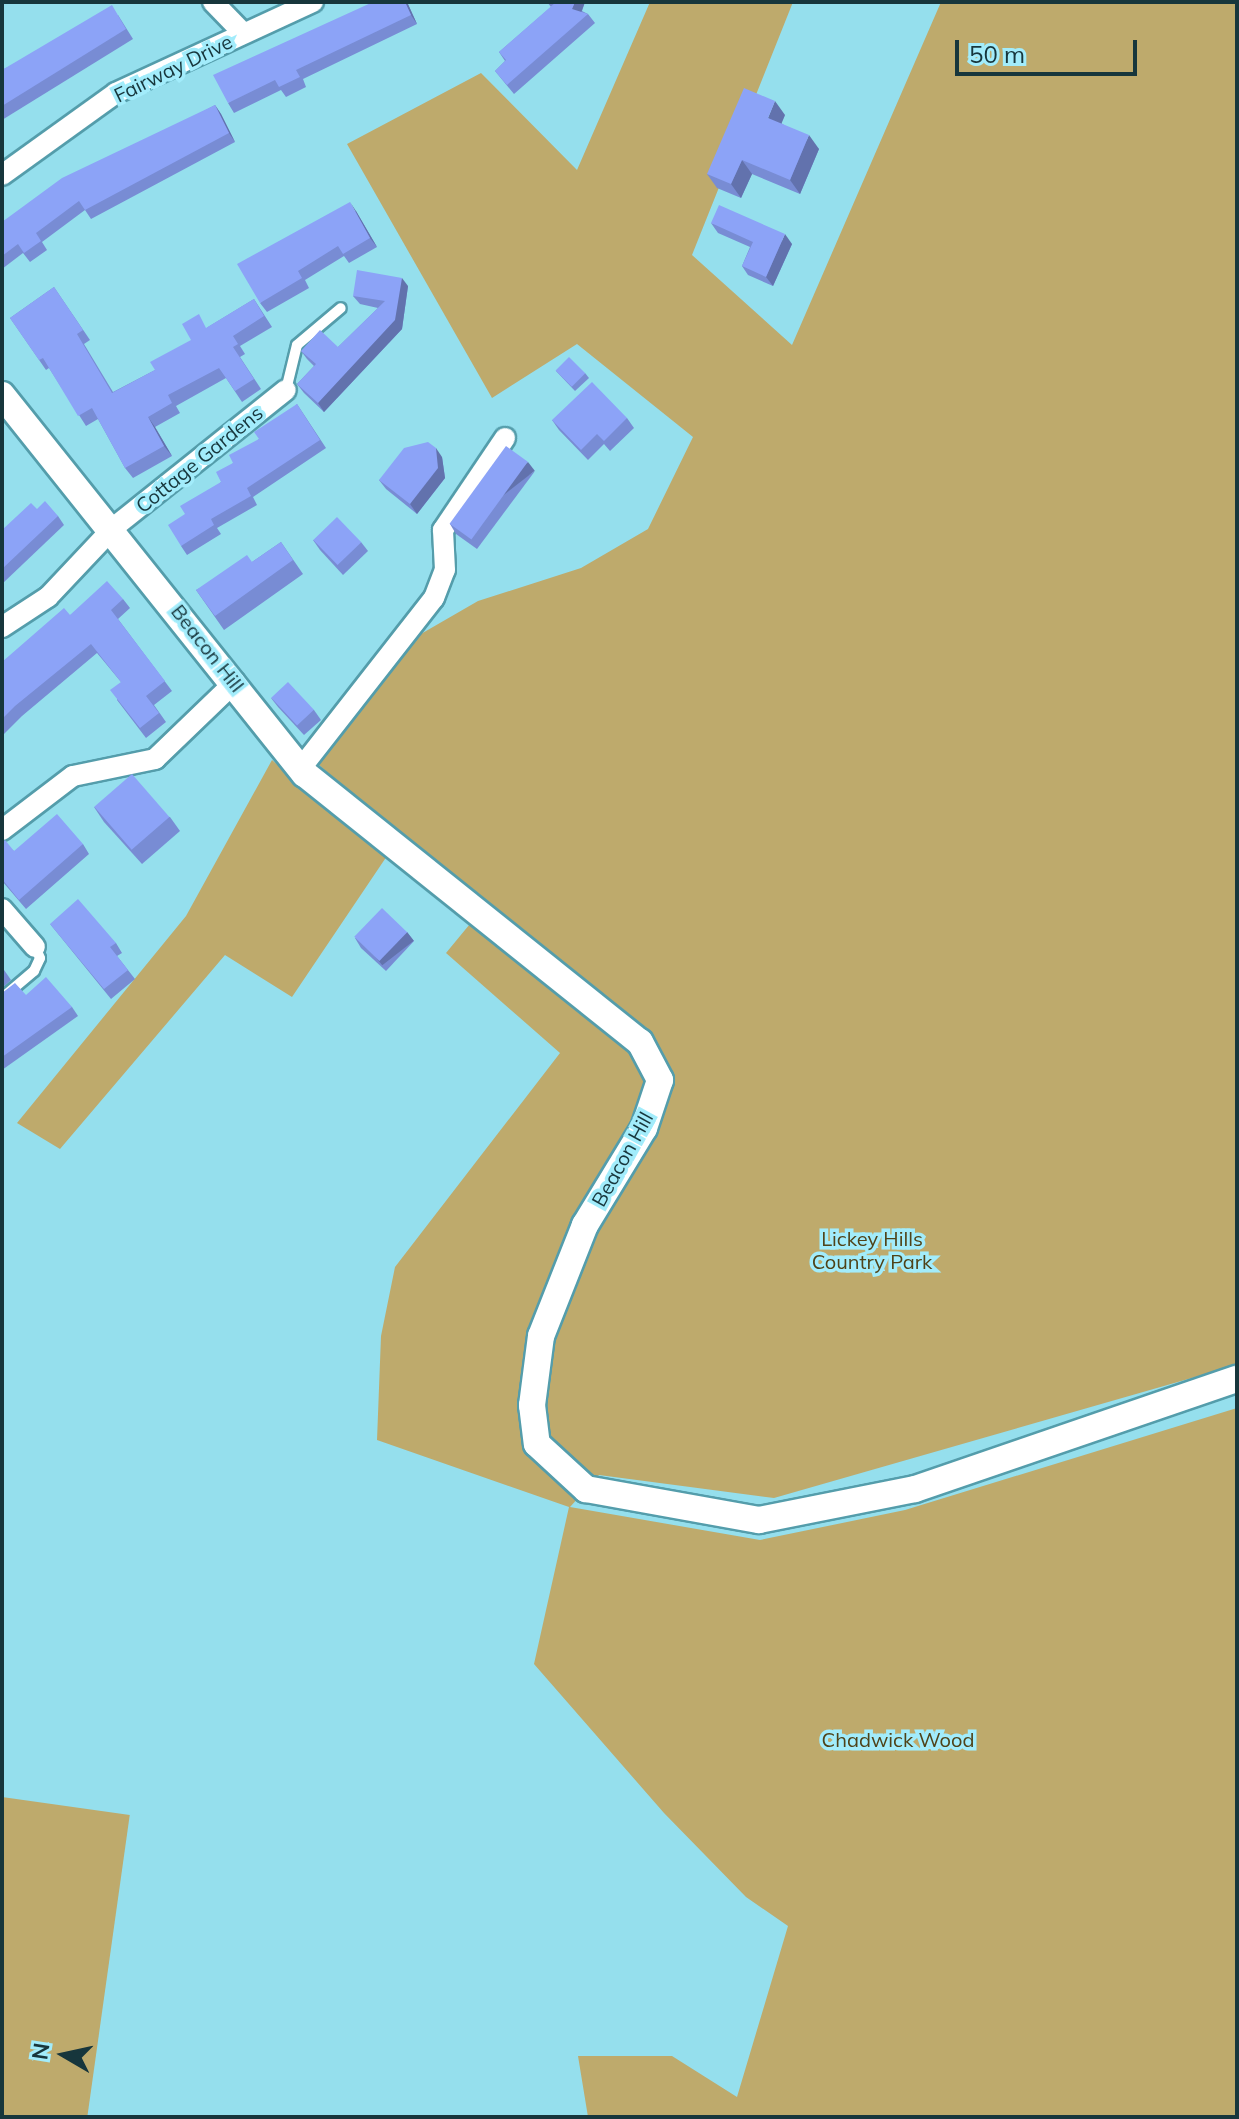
<!DOCTYPE html>
<style>
body{margin:0}
#map{position:relative;width:1239px;height:2119px;overflow:hidden;background:#95dfed;font-family:Mulish,sans-serif}
div>[style]{position:absolute}
.green>*{inset:0;background:#beaa6c;transform-origin:0 0}
.roads{filter:drop-shadow(2px 0 #549dab) drop-shadow(-2px 0 #549dab) drop-shadow(0 2px #549dab) drop-shadow(0 -2px #549dab)}
.service>*{height:10px;margin:-5px;padding:0 5px;transform-origin:5px;border-radius:5px;background:#fff}
.minor>*{height:20px;margin:-10px;padding:0 10px;transform-origin:10px;border-radius:10px;background:#fff}
.tertiary>*{height:26px;margin:-13px;padding:0 13px;transform-origin:13px;border-radius:13px;background:#fff}
.wall>*{inset:0;background:#788cd4}
.shaded-wall>*{inset:0;background:#6272ad;transform-origin:0 0}
.building>*{inset:0;background:#8ca3f7;transform-origin:0 0}
span{translate:-50% -50%;white-space:nowrap;text-align:center;line-height:1.15;-webkit-text-stroke:7px #a2ecfb;paint-order:stroke}
.street-label{font-size:20px;color:#17363c}
.park-label{font-size:20px;color:#4f4218}
.frame{position:absolute;inset:0;border:4px solid #17363c;pointer-events:none}
.north{position:absolute;left:24px;top:2015px;width:80px;height:80px;-webkit-text-stroke:6px #a2ecfb;paint-order:stroke;rotate:279deg;font-size:22px;font-weight:700;line-height:32px;text-align:center;color:#17363c}
.north::after{content:'';display:block;margin:auto;width:28px;height:36px;background:#17363c;clip-path:polygon(50% 0,100% 100%,50% 72%,0 100%)}
.scale{position:absolute;left:955px;top:40px;width:182px;height:36px;box-sizing:border-box;border:4px solid #17363c;border-top:0;padding-left:10px;font-size:24px;line-height:28px;white-space:nowrap;color:#17363c;-webkit-text-stroke:6px #a2ecfb;paint-order:stroke}
</style>
<div id="map">
<div class="green">
<i style="clip-path:polygon(650px 2px,793px 2px,692px 255px,792px 345px,941px 2px,1237px 2px,1237px 1365px,774px 1498px,599px 1475px,570px 1507px,760px 1540px,905px 1510px,1237px 1408px,1237px 2117px,588px 2117px,578px 2056px,672px 2056px,737px 2097px,788px 1926px,746px 1897px,664px 1813px,534px 1664px,569px 1507px,377px 1440px,381px 1336px,395px 1267px,560px 1053px,446px 953px,479px 913px,315px 761px,381px 657px,478px 601px,581px 568px,648px 529px,693px 437px,577px 344px,492px 398px,347px 144px,481px 73px,577px 170px)"></i>
<i style="clip-path:polygon(272px 760px,349px 827px,389px 853px,292px 997px,225px 955px,60px 1149px,17px 1123px,186px 916px)"></i>
<i style="left:2px;top:1797px;width:129px;height:320px;rotate:8deg"></i>
</div>
<div class="roads">
<div class="service">
<i style="left:286px;top:390px;width:46px;rotate:-76.3deg"></i>
<i style="left:297px;top:345px;width:57px;rotate:-40.1deg"></i>
<i style="left:2px;top:998px;width:42px;rotate:-40.2deg"></i>
<i style="left:34px;top:971px;width:14px;rotate:-65deg"></i>
<i style="left:40px;top:958px;width:12px;rotate:-114deg"></i>
</div>
<div class="minor">
<i style="left:213px;top:2px;width:43px;rotate:45.9deg"></i>
<i style="left:2px;top:175px;width:140px;rotate:-35.7deg"></i>
<i style="left:116px;top:93px;width:217px;rotate:-24.8deg"></i>
<i style="left:2px;top:627px;width:55px;rotate:-33.1deg"></i>
<i style="left:48px;top:597px;width:95px;rotate:-46.7deg"></i>
<i style="left:113px;top:528px;width:221px;rotate:-38.6deg"></i>
<i style="left:301px;top:768px;width:216px;rotate:-52deg"></i>
<i style="left:434px;top:598px;width:30px;rotate:-69deg"></i>
<i style="left:445px;top:570px;width:40px;rotate:-92.9deg"></i>
<i style="left:443px;top:530px;width:111px;rotate:-56deg"></i>
<i style="left:2px;top:830px;width:89px;rotate:-37.3deg"></i>
<i style="left:73px;top:776px;width:84px;rotate:-11.7deg"></i>
<i style="left:155px;top:759px;width:111px;rotate:-43.9deg"></i>
<i style="left:2px;top:909px;width:50px;rotate:49deg"></i>
</div>
<div class="tertiary">
<i style="left:2px;top:395px;width:485px;rotate:51.4deg"></i>
<i style="left:305px;top:774px;width:429px;rotate:38.7deg"></i>
<i style="left:640px;top:1042px;width:43px;rotate:62.2deg"></i>
<i style="left:660px;top:1080px;width:51px;rotate:108.4deg"></i>
<i style="left:644px;top:1128px;width:114px;rotate:121.3deg"></i>
<i style="left:585px;top:1225px;width:119px;rotate:111.6deg"></i>
<i style="left:541px;top:1336px;width:70px;rotate:97.4deg"></i>
<i style="left:532px;top:1405px;width:39px;rotate:83deg"></i>
<i style="left:537px;top:1444px;width:67px;rotate:42.6deg"></i>
<i style="left:586px;top:1489px;width:176px;rotate:10.2deg"></i>
<i style="left:759px;top:1520px;width:159px;rotate:-11.2deg"></i>
<i style="left:915px;top:1489px;width:340px;rotate:-18.9deg"></i>
</div>
</div>
<div class="wall">
<i style="clip-path:polygon(373px 2px,407px 2px,417px 24px,303px 79px,306px 87px,286px 97px,281px 90px,234px 113px,228px 103px)"></i>
<i style="clip-path:polygon(547px 2px,585px 2px,582px 11px,588px 14px,595px 23px,514px 94px,495px 71px,505px 61px,499px 52px,551px 7px)"></i>
<i style="clip-path:polygon(118px 15px,133px 39px,2px 120px,2px 70px)"></i>
<i style="clip-path:polygon(215px 105px,221px 114px,235px 142px,91px 219px,85px 210px,42px 242px,47px 250px,30px 262px,23px 253px,2px 269px,2px 222px)"></i>
<i style="clip-path:polygon(785px 115px,781px 123px,819px 149px,800px 194px,752px 174px,741px 198px,717px 188px,707px 174px)"></i>
<i style="clip-path:polygon(356px 211px,377px 247px,349px 263px,344px 256px,305px 280px,309px 288px,267px 312px,260px 303px)"></i>
<i style="clip-path:polygon(711px 223px,792px 244px,773px 286px,748px 275px,742px 266px,750px 247px,718px 233px)"></i>
<i style="clip-path:polygon(408px 286px,402px 329px,324px 412px,304px 393px,297px 384px,314px 366px,307px 359px,301px 351px,338px 347px,378px 308px,360px 304px,353px 296px)"></i>
<i style="clip-path:polygon(54px 287px,90px 340px,84px 344px,113px 392px,155px 370px,208px 327px,254px 299px,272px 327px,240px 346px,245px 354px,240px 357px,261px 389px,242px 402px,226px 378px,176px 406px,180px 413px,155px 427px,172px 456px,133px 478px,125px 468px,98px 419px,86px 426px,49px 368px,46px 370px,10px 318px)"></i>
<i style="clip-path:polygon(556px 371px,585px 373px,589px 378px,575px 391px)"></i>
<i style="clip-path:polygon(297px 404px,326px 448px,253px 497px,257px 505px,217px 528px,221px 534px,187px 555px,181px 546px,185px 514px,221px 482px,233px 463px)"></i>
<i style="clip-path:polygon(627px 418px,634px 428px,610px 451px,604px 444px,588px 460px,559px 430px,552px 420px)"></i>
<i style="clip-path:polygon(442px 457px,445px 478px,417px 514px,386px 489px,379px 480px)"></i>
<i style="clip-path:polygon(535px 471px,477px 549px,456px 534px,450px 524px)"></i>
<i style="clip-path:polygon(37px 509px,58px 516px,64px 525px,2px 584px,2px 530px)"></i>
<i style="clip-path:polygon(313px 540px,361px 542px,368px 551px,343px 575px,320px 550px)"></i>
<i style="clip-path:polygon(281px 542px,303px 574px,224px 630px,196px 590px,252px 562px)"></i>
<i style="clip-path:polygon(123px 599px,130px 608px,118px 619px,172px 691px,154px 705px,166px 722px,146px 738px,117px 700px,121px 682px,97px 653px,22px 716px,2px 736px,2px 662px,70px 615px)"></i>
<i style="clip-path:polygon(271px 698px,314px 710px,321px 720px,304px 735px,278px 707px)"></i>
<i style="clip-path:polygon(94px 807px,170px 817px,180px 831px,142px 864px,104px 822px)"></i>
<i style="clip-path:polygon(2px 843px,14px 851px,83px 844px,89px 854px,26px 909px,2px 881px)"></i>
<i style="clip-path:polygon(50px 924px,116px 943px,122px 953px,117px 956px,135px 979px,111px 999px)"></i>
<i style="clip-path:polygon(407px 932px,414px 941px,386px 971px,361px 948px,355px 938px)"></i>
<i style="clip-path:polygon(2px 967px,11px 980px,2px 988px)"></i>
<i style="clip-path:polygon(2px 993px,26px 995px,72px 1007px,78px 1016px,2px 1070px)"></i>
</div>
<div class="shaded-wall">
<i style="clip-path:polygon(405px 2px,407px 2px,417px 24px,411px 15px)"></i>
<i style="clip-path:polygon(575px 2px,585px 2px,579px 18px,572px 9px)"></i>
<i style="clip-path:polygon(775px 101px,785px 115px,778px 132px,768px 118px)"></i>
<i style="clip-path:polygon(215px 105px,221px 114px,235px 142px,229px 133px)"></i>
<i style="clip-path:polygon(809px 135px,819px 149px,800px 194px,790px 180px)"></i>
<i style="clip-path:polygon(742px 160px,752px 174px,741px 198px,731px 184px)"></i>
<i style="clip-path:polygon(350px 202px,356px 211px,377px 247px,370px 238px)"></i>
<i style="clip-path:polygon(785px 234px,792px 244px,773px 286px,766px 277px)"></i>
<i style="clip-path:polygon(402px 278px,408px 286px,402px 329px,324px 412px,318px 403px)"></i>
<i style="clip-path:polygon(148px 417px,155px 427px,172px 456px,164px 446px)"></i>
<i style="clip-path:polygon(436px 448px,442px 457px,445px 478px,417px 514px,410px 504px)"></i>
<i style="left:528px;top:462px;width:11px;height:96px;rotate:52deg"></i>
<i style="left:407px;top:932px;width:11px;height:40px;rotate:52deg"></i>
</div>
<div class="building">
<i style="clip-path:polygon(373px 2px,405px 2px,411px 15px,296px 70px,300px 77px,279px 87px,275px 80px,228px 103px,213px 75px)"></i>
<i style="clip-path:polygon(555px 2px,575px 2px,572px 9px,588px 14px,507px 85px,495px 71px,506px 60px,499px 52px,556px 2px)"></i>
<i style="clip-path:polygon(112px 5px,126px 29px,2px 106px,2px 70px)"></i>
<i style="clip-path:polygon(744px 88px,775px 101px,768px 118px,809px 135px,790px 180px,742px 160px,731px 184px,707px 174px)"></i>
<i style="clip-path:polygon(215px 105px,229px 133px,85px 210px,79px 201px,36px 233px,41px 241px,24px 253px,18px 244px,2px 256px,2px 222px,62px 178px)"></i>
<i style="clip-path:polygon(350px 202px,370px 238px,343px 254px,338px 246px,298px 271px,302px 278px,260px 303px,237px 264px)"></i>
<i style="clip-path:polygon(719px 205px,785px 234px,766px 277px,742px 266px,753px 242px,711px 223px)"></i>
<i style="clip-path:polygon(357px 270px,402px 278px,395px 320px,318px 403px,297px 384px,316px 364px,301px 351px,320px 330px,338px 347px,385px 301px,353px 296px)"></i>
<i style="clip-path:polygon(54px 287px,83px 330px,77px 334px,112px 393px,155px 370px,150px 362px,191px 340px,182px 324px,199px 314px,206px 328px,254px 299px,264px 316px,233px 336px,238px 344px,233px 347px,254px 379px,235px 391px,219px 368px,168px 395px,172px 403px,148px 417px,164px 446px,125px 468px,92px 408px,78px 416px,43px 358px,39px 360px,10px 318px)"></i>
<i style="left:569px;top:357px;width:23px;height:19px;rotate:45deg"></i>
<i style="clip-path:polygon(592px 382px,627px 418px,604px 441px,597px 434px,581px 450px,552px 420px)"></i>
<i style="clip-path:polygon(297px 404px,320px 440px,247px 488px,251px 496px,211px 519px,214px 525px,181px 546px,168px 525px,185px 514px,180px 506px,221px 482px,216px 472px,233px 463px,229px 455px,259px 439px,254px 432px)"></i>
<i style="clip-path:polygon(428px 442px,436px 448px,438px 468px,410px 504px,379px 480px,404px 448px)"></i>
<i style="left:506px;top:446px;width:27px;height:96px;rotate:36deg"></i>
<i style="clip-path:polygon(45px 501px,58px 516px,2px 569px,2px 530px,31px 503px,37px 509px)"></i>
<i style="left:337px;top:517px;width:35px;height:33px;rotate:46deg"></i>
<i style="clip-path:polygon(281px 542px,293px 560px,215px 616px,196px 590px,247px 555px,252px 562px)"></i>
<i style="clip-path:polygon(107px 581px,123px 599px,111px 610px,165px 681px,146px 696px,159px 713px,140px 728px,110px 690px,121px 682px,91px 644px,15px 706px,2px 719px,2px 662px,64px 608px,70px 615px)"></i>
<i style="left:288px;top:682px;width:38px;height:23px;rotate:47deg"></i>
<i style="left:132px;top:774px;width:57px;height:50px;rotate:49deg"></i>
<i style="clip-path:polygon(57px 814px,83px 844px,19px 900px,2px 879px,2px 843px,5px 840px,14px 851px)"></i>
<i style="clip-path:polygon(78px 899px,116px 943px,110px 947px,128px 970px,104px 989px,50px 924px)"></i>
<i style="left:382px;top:908px;width:35px;height:40px;rotate:44deg"></i>
<i style="clip-path:polygon(46px 977px,72px 1007px,2px 1057px,2px 993px,15px 983px,26px 995px)"></i>
</div>
<div class="street-label">
<span style="left:173px;top:68px;rotate:-26deg">Fairway Drive</span>
<span style="left:199px;top:459px;rotate:-39deg">Cottage Gardens</span>
<span style="left:208px;top:648px;rotate:52deg">Beacon Hill</span>
<span style="left:622px;top:1159px;rotate:-61deg">Beacon Hill</span>
</div>
<div class="park-label">
<span style="left:872px;top:1250px">Lickey Hills<br>Country Park</span>
<span style="left:898px;top:1739px">Chadwick Wood</span>
</div>
<div class="frame"></div>
<div class="north">N</div>
<div class="scale">50 m</div>
</div>
